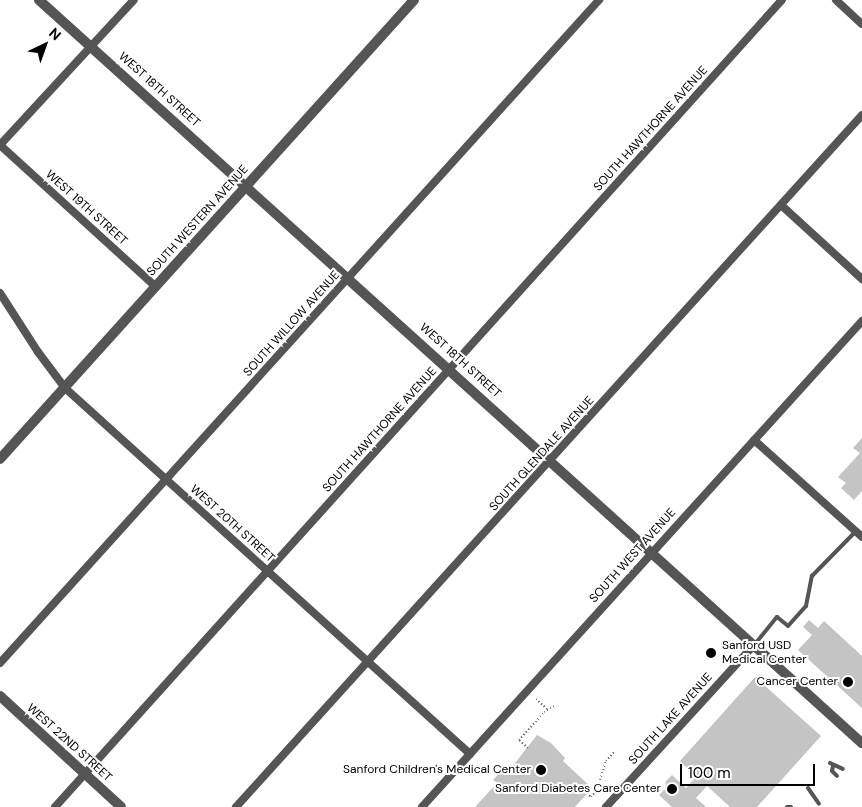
<!DOCTYPE html>
<style>
body{margin:0}
#map{position:relative;width:862px;height:807px;overflow:hidden;background:#fff;font-family:"DM Sans",sans-serif}
div>[style]{position:absolute}
.building>*{inset:0;background:#c4c4c4}
.path>*{height:2px;margin-top:-1px;transform-origin:0;background:repeating-linear-gradient(90deg,#777 0 1px,transparent 0 3.5px)}
.service>*{height:4px;margin:-2px;padding:0 2px;transform-origin:2px;border-radius:2px;background:#555}
.minor>*{height:8px;margin:-4px;padding:0 4px;transform-origin:4px;border-radius:4px;background:#555}
.tertiary>*{height:10px;margin:-5px;padding:0 5px;transform-origin:5px;border-radius:5px;background:#555}
.dots>*{width:14px;height:14px;translate:-50% -50%;box-sizing:border-box;border:2px solid #fff;border-radius:50%}
span{translate:-50% -50%;white-space:nowrap;text-align:center;line-height:1.15;-webkit-text-stroke:4px #fff;paint-order:stroke}
.street-label{font-size:12px;color:#000}
.poi-label{font-size:12px;color:#000}
.left{translate:0 -50%;text-align:left}
.right{translate:-100% -50%;text-align:right}
.north{position:absolute;left:20px;top:20px;width:50px;height:50px;-webkit-text-stroke:4px #fff;paint-order:stroke;rotate:42deg;font-size:14px;font-weight:700;line-height:20px;text-align:center;color:#000}
.north::after{content:'';display:block;margin:auto;width:18px;height:22px;background:#000;clip-path:polygon(50% 0,100% 100%,50% 72%,0 100%)}
.scale{position:absolute;left:680px;top:764px;width:135px;height:22px;box-sizing:border-box;border:2px solid #000;border-top:0;padding-left:6px;font-size:15px;line-height:18px;white-space:nowrap;color:#000;-webkit-text-stroke:4px #fff;paint-order:stroke}
</style>
<div id="map">
<div class="building">
<i style="clip-path:polygon(862px 438px,862px 491px,854px 500px,841px 488px,846px 483px,838px 477px,860px 453px,853px 448px)"></i>
<i style="clip-path:polygon(809px 620px,818px 628px,824px 621px,862px 656px,862px 708px,798px 650px,812px 635px,803px 627px)"></i>
<i style="clip-path:polygon(755px 677px,821px 736px,757px 807px,730px 807px,707px 786px,696px 798px,706px 807px,672px 807px,659px 795px,665px 789px,666px 781px,672px 775px,686px 788px,696px 777px,680px 761px)"></i>
<i style="clip-path:polygon(537px 735px,551px 743px,565px 758px,563px 761px,592px 788px,575px 807px,475px 807px,497px 783px,493px 780px,504px 768px,508px 772px)"></i>
</div>
<div class="path">
<i style="left:536px;top:699px;width:15px;rotate:42deg"></i>
<i style="left:528px;top:748px;width:12px;rotate:-138deg"></i>
<i style="left:519px;top:740px;width:38px;rotate:-48deg"></i>
<i style="left:544px;top:712px;width:13px;rotate:-29deg"></i>
<i style="left:587px;top:793px;width:6px;rotate:45deg"></i>
<i style="left:591px;top:797px;width:9px;rotate:-49deg"></i>
<i style="left:597px;top:790px;width:30px;rotate:-73deg"></i>
<i style="left:606px;top:761px;width:13px;rotate:-48deg"></i>
</div>
<div class="service">
<i style="left:755px;top:644px;width:35px;rotate:-51deg"></i>
<i style="left:777px;top:617px;width:14px;rotate:39deg"></i>
<i style="left:788px;top:626px;width:27px;rotate:-48deg"></i>
<i style="left:806px;top:606px;width:31px;rotate:-79deg"></i>
<i style="left:812px;top:576px;width:63px;rotate:-45.6deg"></i>
<i style="left:830px;top:763px;width:14px;rotate:25deg"></i>
<i style="left:833px;top:766px;width:5px;rotate:101deg"></i>
<i style="left:832px;top:771px;width:7px;rotate:45deg"></i>
<i style="left:808px;top:788px;width:19px;rotate:55deg"></i>
<i style="left:787px;top:807px;width:4px"></i>
</div>
<div class="minor">
<i style="left:836px;top:0;width:35px;rotate:43deg"></i>
<i style="left:0;top:145px;width:211px;rotate:42.3deg"></i>
<i style="left:0;top:145px;width:197px;rotate:-47.3deg"></i>
<i style="left:781px;top:205px;width:110px;rotate:42.4deg"></i>
<i style="left:0;top:293px;width:70px;rotate:57.2deg"></i>
<i style="left:38px;top:352px;width:45px;rotate:53.1deg"></i>
<i style="left:65px;top:388px;width:546px;rotate:42.1deg"></i>
<i style="left:754px;top:440px;width:145px;rotate:41.9deg"></i>
<i style="left:0;top:663px;width:894px;rotate:-47.9deg"></i>
<i style="left:55px;top:807px;width:1086px;rotate:-47.99deg"></i>
<i style="left:236px;top:807px;width:933px;rotate:-47.87deg"></i>
<i style="left:422px;top:807px;width:656px;rotate:-47.84deg"></i>
<i style="left:606px;top:807px;width:218px;rotate:-47.6deg"></i>
</div>
<div class="tertiary">
<i style="left:39px;top:0;width:1109px;rotate:42.08deg"></i>
<i style="left:0;top:459px;width:618px;rotate:-47.95deg"></i>
<i style="left:0;top:696px;width:164px;rotate:42.5deg"></i>
</div>
<div class="dots">
<i style="left:711px;top:653px;background:#000"></i>
<i style="left:848px;top:682px;background:#000"></i>
<i style="left:541px;top:770px;background:#000"></i>
<i style="left:672px;top:789px;background:#000"></i>
</div>
<div class="street-label">
<span style="left:159px;top:90px;rotate:42deg">WEST 18TH STREET</span>
<span style="left:651px;top:129px;rotate:-48deg">SOUTH HAWTHORNE AVENUE</span>
<span style="left:86px;top:208px;rotate:42deg">WEST 19TH STREET</span>
<span style="left:198px;top:221px;rotate:-48deg">SOUTH WESTERN AVENUE</span>
<span style="left:292px;top:324px;rotate:-48deg">SOUTH WILLOW AVENUE</span>
<span style="left:460px;top:361px;rotate:42deg">WEST 18TH STREET</span>
<span style="left:380px;top:430px;rotate:-48deg">SOUTH HAWTHORNE AVENUE</span>
<span style="left:542px;top:454px;rotate:-48deg">SOUTH GLENDALE AVENUE</span>
<span style="left:232px;top:524px;rotate:42deg">WEST 20TH STREET</span>
<span style="left:633px;top:556px;rotate:-48deg">SOUTH WEST AVENUE</span>
<span style="left:671px;top:719px;rotate:-48deg">SOUTH LAKE AVENUE</span>
<span style="left:69px;top:743px;rotate:42deg">WEST 22ND STREET</span>
</div>
<div class="poi-label">
<span class="left" style="left:722px;top:653px">Sanford USD<br>Medical Center</span>
<span class="right" style="left:838px;top:682px">Cancer Center</span>
<span class="right" style="left:531px;top:770px">Sanford Children's Medical Center</span>
<span class="right" style="left:661px;top:789px">Sanford Diabetes Care Center</span>
</div>
<div class="north">N</div>
<div class="scale">100 m</div>
</div>
